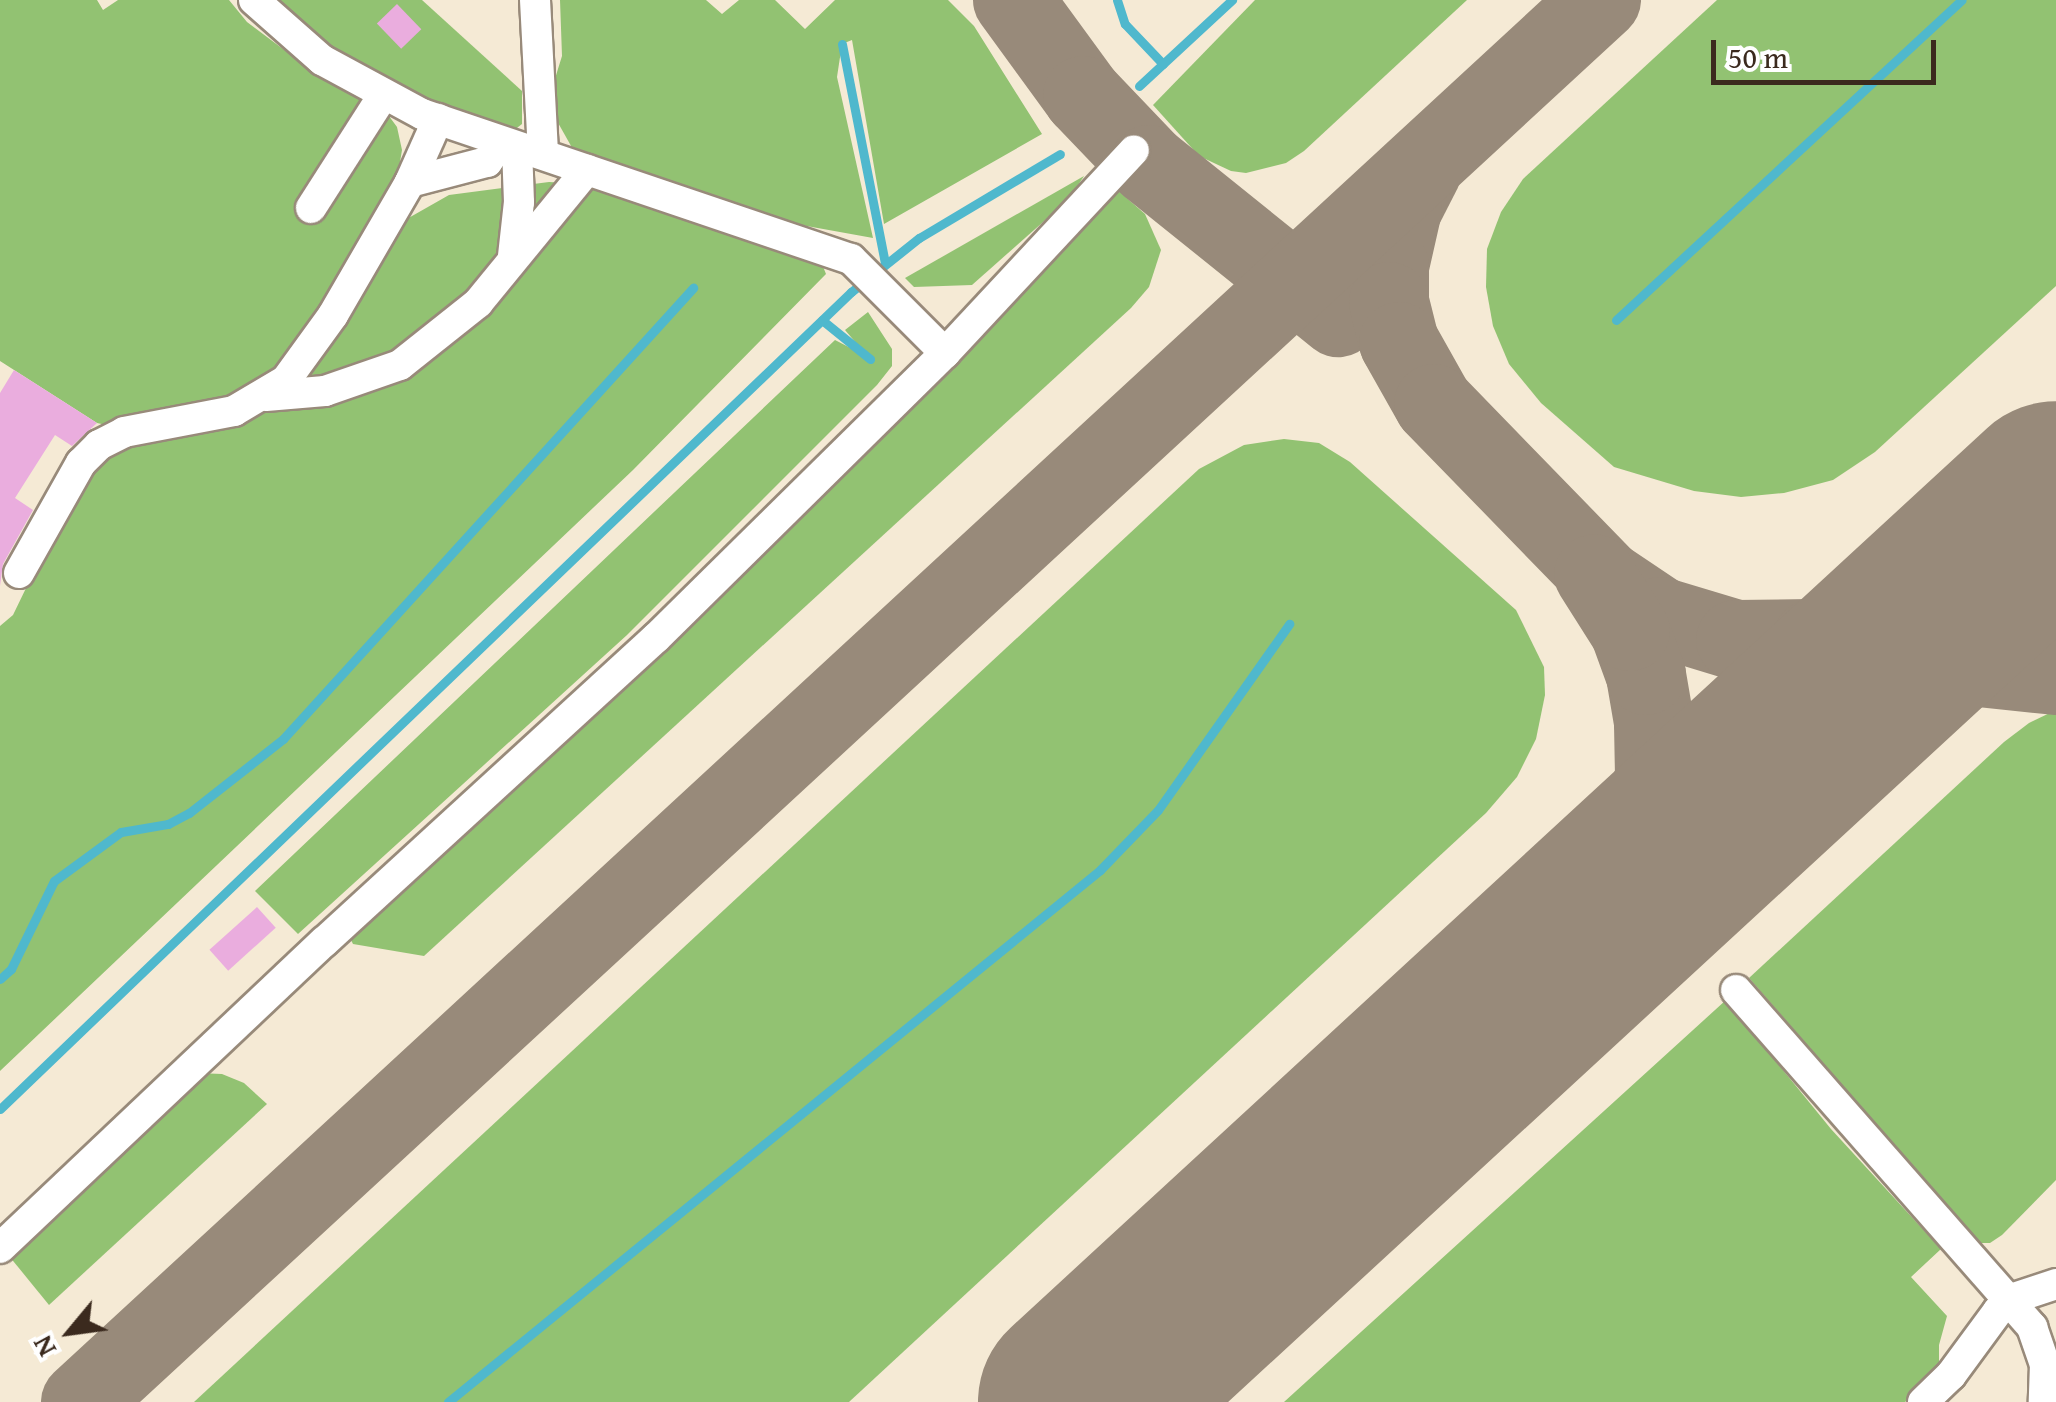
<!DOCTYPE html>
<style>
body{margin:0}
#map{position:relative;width:2056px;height:1402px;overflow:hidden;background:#f5ead5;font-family:"Gentium Book Plus",serif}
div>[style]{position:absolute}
.green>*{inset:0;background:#92c272}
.stream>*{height:9px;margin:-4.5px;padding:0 4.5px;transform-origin:4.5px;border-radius:4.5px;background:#4fb8cd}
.taxiway>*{height:80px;margin:-40px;padding:0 40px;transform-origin:40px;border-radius:40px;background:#988a7a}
.runway>*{height:202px;margin:-101px;padding:0 101px;transform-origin:101px;border-radius:101px;background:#988a7a}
.building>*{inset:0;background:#eaadde;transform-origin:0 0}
.roads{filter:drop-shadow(2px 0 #988a7a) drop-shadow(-2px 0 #988a7a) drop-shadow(0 2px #988a7a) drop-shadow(0 -2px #988a7a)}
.minor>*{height:30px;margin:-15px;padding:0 15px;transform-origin:15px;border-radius:15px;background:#fff}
span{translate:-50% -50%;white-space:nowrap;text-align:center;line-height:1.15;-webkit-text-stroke:8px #fff;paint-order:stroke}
.north{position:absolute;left:20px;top:1282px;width:100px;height:100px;-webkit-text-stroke:8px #fff;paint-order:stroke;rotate:241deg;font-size:28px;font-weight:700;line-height:40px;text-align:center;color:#3b2a1e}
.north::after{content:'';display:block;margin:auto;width:35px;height:45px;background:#3b2a1e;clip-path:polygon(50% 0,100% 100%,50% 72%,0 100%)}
.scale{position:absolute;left:1711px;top:40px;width:225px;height:45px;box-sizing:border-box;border:5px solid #3b2a1e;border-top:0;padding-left:12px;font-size:30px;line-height:35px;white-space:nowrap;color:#3b2a1e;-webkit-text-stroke:8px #fff;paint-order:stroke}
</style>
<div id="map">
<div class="green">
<i style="clip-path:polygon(0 0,97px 0,103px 10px,118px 0,229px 0,247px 22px,295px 58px,386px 112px,397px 127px,402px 150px,397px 180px,295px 359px,246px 399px,111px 426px,97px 423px,0 361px)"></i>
<i style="clip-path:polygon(270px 0,422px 0,522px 91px,522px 124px,513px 131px,431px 101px,342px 59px)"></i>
<i style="clip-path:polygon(560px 0,706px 0,722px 14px,739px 0,775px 0,805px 29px,835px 0,948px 0,974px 26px,1042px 134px,884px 224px,852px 40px,842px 44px,837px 77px,873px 238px,790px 223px,575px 153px,557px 121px,554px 100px,553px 85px,562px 56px)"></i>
<i style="clip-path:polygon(1255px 0,1467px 0,1304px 151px,1286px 163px,1246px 173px,1231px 171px,1199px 156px,1153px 105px)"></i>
<i style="clip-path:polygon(1717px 0,2056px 0,2056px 286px,1875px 452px,1833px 480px,1784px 493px,1741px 497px,1694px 491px,1614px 467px,1541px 403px,1509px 364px,1493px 326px,1486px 287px,1487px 249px,1501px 212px,1523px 179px)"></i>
<i style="clip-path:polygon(1084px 176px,1069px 199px,972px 285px,914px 287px,905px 278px)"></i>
<i style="clip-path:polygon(549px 182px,599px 185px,822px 264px,826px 274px,633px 470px,0 1071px,0 626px,13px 615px,59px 520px,101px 454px,258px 408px,405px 220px,449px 195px)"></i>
<i style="clip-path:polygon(1114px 187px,1145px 214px,1161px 250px,1149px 287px,1131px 308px,424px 956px,353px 944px,347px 932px)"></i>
<i style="clip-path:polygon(868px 312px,892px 349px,892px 366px,877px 385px,627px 635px,298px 934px,255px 891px,835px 340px,868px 357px,845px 330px)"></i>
<i style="clip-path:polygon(1284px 439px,1319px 443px,1350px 462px,1516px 610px,1544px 667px,1545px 695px,1536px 739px,1517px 777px,1486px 813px,849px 1402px,194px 1402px,1199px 469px,1244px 445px)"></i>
<i style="clip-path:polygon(2056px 710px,2056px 1180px,2002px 1235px,1990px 1243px,1978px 1243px,1749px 978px,2004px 742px,2029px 723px)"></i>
<i style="clip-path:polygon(1726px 1000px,1831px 1129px,1941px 1249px,1911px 1277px,1947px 1316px,1939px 1345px,1939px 1365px,1927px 1383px,1905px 1402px,1284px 1402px)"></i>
<i style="clip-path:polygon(197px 1073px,222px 1074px,244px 1083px,267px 1104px,49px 1305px,5px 1251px)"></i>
</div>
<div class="stream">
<i style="left:1117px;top:0;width:25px;rotate:72deg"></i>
<i style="left:1125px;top:24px;width:55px;rotate:46.5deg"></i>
<i style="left:842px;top:44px;width:224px;rotate:78.9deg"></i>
<i style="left:1139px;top:86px;width:127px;rotate:-42.8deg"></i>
<i style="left:822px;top:320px;width:62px;rotate:39.1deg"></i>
<i style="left:1616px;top:320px;width:471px;rotate:-42.8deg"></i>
<i style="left:0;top:979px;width:15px;rotate:-42deg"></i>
<i style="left:11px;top:969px;width:98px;rotate:-64deg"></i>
<i style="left:54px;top:881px;width:83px;rotate:-36.2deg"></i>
<i style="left:121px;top:832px;width:48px;rotate:-9.7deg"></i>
<i style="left:168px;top:824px;width:24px;rotate:-28deg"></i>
<i style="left:189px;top:813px;width:120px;rotate:-38.2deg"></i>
<i style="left:283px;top:739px;width:610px;rotate:-47.73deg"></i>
<i style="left:0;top:1109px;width:1180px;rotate:-43.83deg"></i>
<i style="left:851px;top:292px;width:87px;rotate:-38.5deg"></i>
<i style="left:919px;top:238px;width:164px;rotate:-30.8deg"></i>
<i style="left:448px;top:1402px;width:842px;rotate:-39.21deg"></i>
<i style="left:1100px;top:870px;width:83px;rotate:-46deg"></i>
<i style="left:1158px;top:810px;width:228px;rotate:-54.8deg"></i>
</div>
<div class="taxiway">
<i style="left:1013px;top:0;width:119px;rotate:53.9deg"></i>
<i style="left:1083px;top:96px;width:95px;rotate:46.3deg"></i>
<i style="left:1149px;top:165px;width:243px;rotate:38.8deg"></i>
<i style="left:1422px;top:170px;width:44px;rotate:117.1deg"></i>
<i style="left:1402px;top:209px;width:58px;rotate:102.8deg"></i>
<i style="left:1389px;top:266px;width:36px;rotate:90deg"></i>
<i style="left:1389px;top:302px;width:41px;rotate:76deg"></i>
<i style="left:1399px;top:342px;width:71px;rotate:60.6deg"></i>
<i style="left:1434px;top:404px;width:245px;rotate:45.8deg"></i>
<i style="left:1605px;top:580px;width:66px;rotate:33.9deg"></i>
<i style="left:1660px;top:617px;width:79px;rotate:16.8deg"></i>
<i style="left:1736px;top:640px;width:77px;rotate:-0.7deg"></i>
<i style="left:1813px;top:639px;width:126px;rotate:-11.9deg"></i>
<i style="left:1843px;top:699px;width:69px;rotate:-26.6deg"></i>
<i style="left:1905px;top:668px;width:46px;rotate:-5deg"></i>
<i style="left:1951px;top:664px;width:106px;rotate:6deg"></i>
<i style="left:1555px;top:964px;width:168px;rotate:-58.9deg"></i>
<i style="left:1642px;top:820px;width:46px;rotate:-73.5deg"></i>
<i style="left:1655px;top:776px;width:54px;rotate:-91.1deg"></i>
<i style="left:1654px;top:722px;width:48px;rotate:-99.7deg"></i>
<i style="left:1646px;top:675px;width:47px;rotate:-110deg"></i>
<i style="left:1630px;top:631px;width:67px;rotate:-122.3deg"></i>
<i style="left:81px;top:1402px;width:2068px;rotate:-42.69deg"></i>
</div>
<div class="runway">
<i style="left:1079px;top:1402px;width:1328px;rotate:-42.65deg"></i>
</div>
<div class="building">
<i style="left:397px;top:4px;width:35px;height:28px;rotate:46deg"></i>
<i style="clip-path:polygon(14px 370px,97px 423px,72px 446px,55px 435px,15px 498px,33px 510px,3px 564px,0 586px,0 393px)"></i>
<i style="left:257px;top:907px;width:28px;height:64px;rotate:48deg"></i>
</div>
<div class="roads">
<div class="minor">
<i style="left:254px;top:0;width:91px;rotate:41.4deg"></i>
<i style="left:322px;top:60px;width:114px;rotate:28.4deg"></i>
<i style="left:422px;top:114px;width:453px;rotate:18.7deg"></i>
<i style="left:851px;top:259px;width:133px;rotate:45deg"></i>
<i style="left:535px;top:0;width:153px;rotate:87deg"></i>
<i style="left:410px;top:182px;width:80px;rotate:-14.6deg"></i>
<i style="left:487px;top:162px;width:25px;rotate:-53deg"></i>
<i style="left:311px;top:208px;width:135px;rotate:-57.4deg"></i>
<i style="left:513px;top:256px;width:54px;rotate:-83.7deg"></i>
<i style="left:519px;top:202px;width:54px;rotate:-92.1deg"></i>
<i style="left:266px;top:396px;width:59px;rotate:-4.8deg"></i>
<i style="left:325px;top:391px;width:79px;rotate:-19.1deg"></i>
<i style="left:400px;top:365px;width:100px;rotate:-38.5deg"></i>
<i style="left:478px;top:303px;width:172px;rotate:-50.7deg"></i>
<i style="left:19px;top:573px;width:126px;rotate:-60.6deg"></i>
<i style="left:81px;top:463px;width:25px;rotate:-45deg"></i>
<i style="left:99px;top:445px;width:28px;rotate:-27deg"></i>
<i style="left:124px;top:432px;width:112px;rotate:-10.8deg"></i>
<i style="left:234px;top:411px;width:61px;rotate:-30.8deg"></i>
<i style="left:286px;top:380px;width:80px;rotate:-54.1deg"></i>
<i style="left:333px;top:315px;width:154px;rotate:-59.9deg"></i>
<i style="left:410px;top:182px;width:69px;rotate:-66deg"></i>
<i style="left:1736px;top:990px;width:449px;rotate:48.7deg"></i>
<i style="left:2032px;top:1327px;width:39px;rotate:71deg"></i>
<i style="left:2045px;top:1364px;width:38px;rotate:92deg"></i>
<i style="left:0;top:1248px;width:446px;rotate:-43.4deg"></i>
<i style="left:324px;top:942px;width:450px;rotate:-42.5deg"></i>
<i style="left:656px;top:638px;width:406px;rotate:-44.6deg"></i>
<i style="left:945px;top:353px;width:277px;rotate:-47deg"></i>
<i style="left:1923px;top:1402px;width:39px;rotate:-44deg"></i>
<i style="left:1951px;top:1375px;width:79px;rotate:-53.7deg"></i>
<i style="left:1998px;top:1311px;width:18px;rotate:-43deg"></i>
<i style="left:2011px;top:1299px;width:47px;rotate:-18.4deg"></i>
</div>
</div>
<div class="north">N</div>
<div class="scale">50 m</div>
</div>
